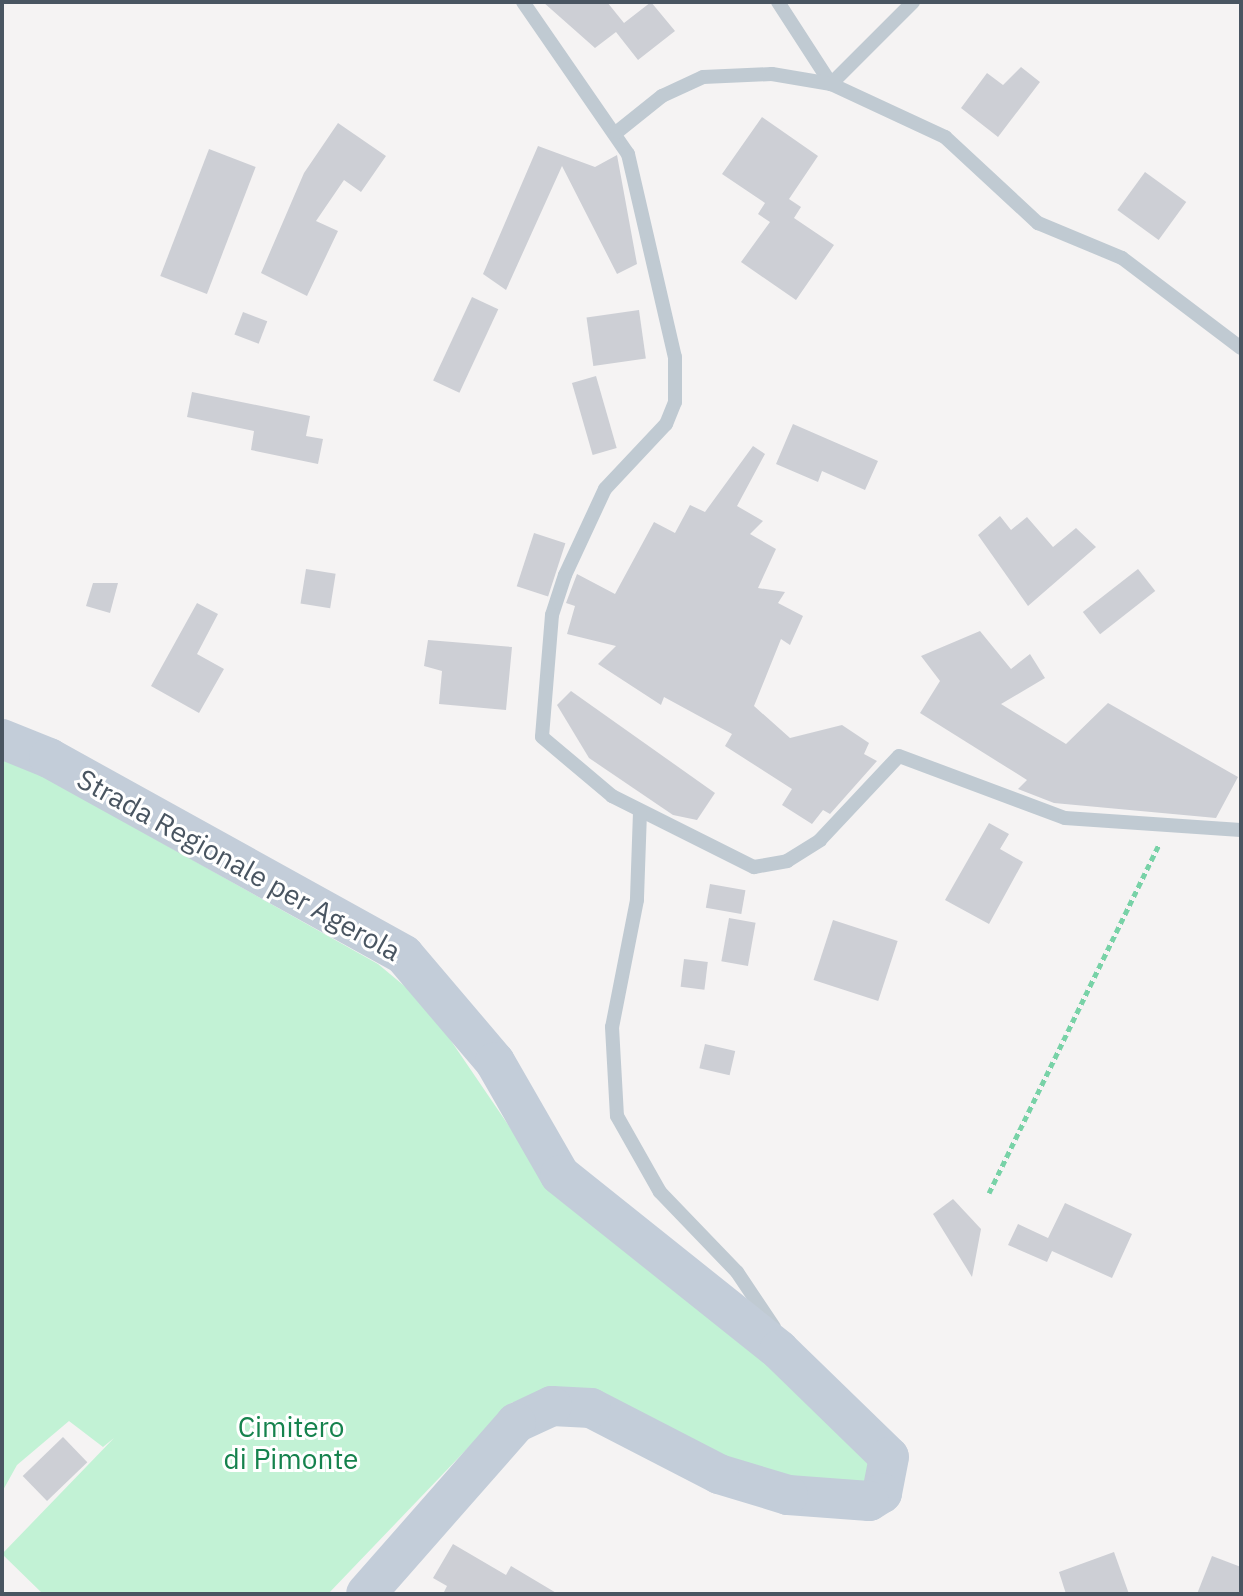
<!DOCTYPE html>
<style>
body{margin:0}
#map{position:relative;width:1243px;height:1596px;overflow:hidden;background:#f5f3f3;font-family:"IBM Plex Sans",sans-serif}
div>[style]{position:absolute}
.green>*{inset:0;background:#c2f2d5}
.building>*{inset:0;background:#cdcfd5;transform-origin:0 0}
.path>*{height:5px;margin-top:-2.5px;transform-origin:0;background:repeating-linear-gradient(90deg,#78d2a7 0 6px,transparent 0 10px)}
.service>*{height:14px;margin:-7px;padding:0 7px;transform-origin:7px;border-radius:7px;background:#c0cad2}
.secondary>*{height:40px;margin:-20px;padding:0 20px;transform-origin:20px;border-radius:20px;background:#c3cdd9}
span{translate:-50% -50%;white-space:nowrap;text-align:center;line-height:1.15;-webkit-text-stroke:6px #fff;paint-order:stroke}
.street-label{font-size:28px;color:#495561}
.park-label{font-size:28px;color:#15824d}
.frame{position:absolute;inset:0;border:4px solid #495561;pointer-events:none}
</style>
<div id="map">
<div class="green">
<i style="clip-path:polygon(2px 753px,378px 964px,426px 1004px,541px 1173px,868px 1451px,872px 1471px,863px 1489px,747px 1474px,552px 1391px,511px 1403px,328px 1594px,43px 1594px,2px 1554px,114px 1438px,103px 1447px,69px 1421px,17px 1465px,2px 1492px)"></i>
</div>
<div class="building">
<i style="clip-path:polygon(543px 2px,607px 2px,624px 23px,651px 2px,675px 31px,638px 60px,616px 32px,595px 48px)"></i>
<i style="clip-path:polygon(1021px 67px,1040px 82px,998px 137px,961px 108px,987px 73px,1003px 85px)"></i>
<i style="clip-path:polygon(762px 117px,818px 156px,789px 199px,801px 207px,794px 218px,834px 245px,796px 300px,741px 262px,770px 222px,758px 214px,765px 203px,722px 174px)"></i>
<i style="clip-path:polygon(338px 123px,386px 156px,361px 192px,344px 180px,316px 221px,338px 231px,307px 296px,261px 273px,304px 173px)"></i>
<i style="clip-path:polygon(538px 146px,595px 167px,617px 155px,637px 264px,617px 274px,562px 166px,506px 290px,483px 274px)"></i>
<i style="left:209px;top:149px;width:50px;height:136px;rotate:21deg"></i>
<i style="left:1145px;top:172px;width:51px;height:47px;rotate:36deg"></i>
<i style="left:472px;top:297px;width:29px;height:92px;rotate:25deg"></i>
<i style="left:639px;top:310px;width:49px;height:53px;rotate:82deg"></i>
<i style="left:243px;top:312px;width:26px;height:24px;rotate:21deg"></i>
<i style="left:596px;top:376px;width:75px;height:25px;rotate:74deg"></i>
<i style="clip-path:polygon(192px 392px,310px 416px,306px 436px,323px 439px,318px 464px,251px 450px,254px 431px,187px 417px)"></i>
<i style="clip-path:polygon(793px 424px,878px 461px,865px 490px,822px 471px,818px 482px,776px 464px)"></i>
<i style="clip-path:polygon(753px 446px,765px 454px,737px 506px,763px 521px,750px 534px,776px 549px,758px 588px,785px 592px,778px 603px,803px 616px,790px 645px,781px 639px,754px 706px,790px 738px,842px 725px,869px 743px,864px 754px,877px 761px,830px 814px,823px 810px,812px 824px,782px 805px,792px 789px,725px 746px,732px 734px,664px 697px,661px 705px,598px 664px,616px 646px,567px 634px,575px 606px,566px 603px,577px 574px,615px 594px,654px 522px,675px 533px,690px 505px,705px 512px)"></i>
<i style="clip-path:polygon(1000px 516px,1011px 530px,1027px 517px,1053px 547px,1076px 528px,1096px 547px,1028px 606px,978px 535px)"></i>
<i style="left:534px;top:533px;width:33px;height:56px;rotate:18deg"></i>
<i style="left:306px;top:569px;width:30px;height:35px;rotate:9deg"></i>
<i style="left:1138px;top:569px;width:28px;height:70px;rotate:52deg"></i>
<i style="clip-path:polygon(93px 583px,118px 583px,110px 613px,86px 606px)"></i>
<i style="clip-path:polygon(197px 603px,218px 614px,197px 654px,224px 669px,199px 713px,151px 686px)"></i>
<i style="clip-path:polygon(980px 631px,1011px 669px,1030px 654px,1045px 678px,1001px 704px,1066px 744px,1108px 703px,1238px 777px,1216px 818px,1054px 803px,1018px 789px,1027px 780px,920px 713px,940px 681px,921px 656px)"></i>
<i style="clip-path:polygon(428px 640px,512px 647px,506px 710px,439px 704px,442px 671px,424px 666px)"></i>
<i style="clip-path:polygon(571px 691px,715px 793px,697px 820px,673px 815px,589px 758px,557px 705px)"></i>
<i style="clip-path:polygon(989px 823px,1009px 834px,1000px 849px,1023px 862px,989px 924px,945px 900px)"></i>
<i style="left:710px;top:884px;width:36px;height:24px;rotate:10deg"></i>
<i style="left:729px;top:918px;width:27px;height:44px;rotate:10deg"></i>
<i style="left:833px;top:920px;width:68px;height:63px;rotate:18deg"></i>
<i style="left:684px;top:959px;width:24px;height:28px;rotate:7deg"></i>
<i style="left:705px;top:1044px;width:31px;height:25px;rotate:13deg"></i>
<i style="clip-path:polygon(953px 1199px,981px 1229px,972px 1277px,933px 1214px)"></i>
<i style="clip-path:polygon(1065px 1203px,1132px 1234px,1112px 1278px,1052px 1251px,1047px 1262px,1008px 1245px,1018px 1224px,1048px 1238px)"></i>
<i style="left:63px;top:1437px;width:35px;height:56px;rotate:46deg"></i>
<i style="clip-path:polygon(453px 1544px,506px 1575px,511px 1566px,558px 1594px,443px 1594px,447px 1586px,433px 1578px)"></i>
<i style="clip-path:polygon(1114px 1552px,1129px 1594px,1066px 1594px,1059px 1572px)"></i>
<i style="clip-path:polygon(1212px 1556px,1241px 1567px,1241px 1594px,1197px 1594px)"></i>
</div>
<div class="path">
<i style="left:989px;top:1193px;width:387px;rotate:-64deg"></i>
</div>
<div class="service">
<i style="left:523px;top:2px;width:185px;rotate:55.4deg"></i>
<i style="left:628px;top:154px;width:208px;rotate:77deg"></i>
<i style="left:675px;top:357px;width:45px;rotate:90deg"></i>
<i style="left:675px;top:402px;width:24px;rotate:112deg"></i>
<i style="left:666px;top:424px;width:89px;rotate:133.2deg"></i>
<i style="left:605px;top:489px;width:95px;rotate:114.9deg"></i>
<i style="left:565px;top:575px;width:42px;rotate:108deg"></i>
<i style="left:552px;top:615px;width:122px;rotate:94.7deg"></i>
<i style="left:542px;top:737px;width:92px;rotate:40.1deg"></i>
<i style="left:612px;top:796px;width:159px;rotate:26.6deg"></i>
<i style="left:754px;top:867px;width:34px;rotate:-10deg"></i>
<i style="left:787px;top:861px;width:39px;rotate:-32deg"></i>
<i style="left:820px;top:840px;width:115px;rotate:-46.8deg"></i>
<i style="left:899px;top:756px;width:177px;rotate:20.5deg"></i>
<i style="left:1065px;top:818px;width:176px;rotate:3.9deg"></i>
<i style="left:778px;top:2px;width:98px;rotate:57.1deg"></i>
<i style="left:831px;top:84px;width:116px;rotate:-45deg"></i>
<i style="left:617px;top:132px;width:58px;rotate:-38.7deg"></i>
<i style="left:662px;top:96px;width:45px;rotate:-24.9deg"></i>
<i style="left:703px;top:77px;width:69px;rotate:-2.5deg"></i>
<i style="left:772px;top:74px;width:60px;rotate:9.6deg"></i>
<i style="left:831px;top:84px;width:126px;rotate:24.9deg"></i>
<i style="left:945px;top:137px;width:127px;rotate:42.8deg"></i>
<i style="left:1038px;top:223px;width:91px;rotate:22.6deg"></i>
<i style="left:1122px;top:258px;width:149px;rotate:37.1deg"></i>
<i style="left:640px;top:812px;width:88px;rotate:92deg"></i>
<i style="left:637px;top:900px;width:129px;rotate:101.1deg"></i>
<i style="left:612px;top:1027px;width:89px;rotate:86.8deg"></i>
<i style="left:617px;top:1116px;width:87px;rotate:60.5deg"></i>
<i style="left:660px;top:1192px;width:111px;rotate:46.1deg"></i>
<i style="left:737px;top:1272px;width:66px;rotate:56.1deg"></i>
</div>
<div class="secondary">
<i style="left:2px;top:739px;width:51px;rotate:22deg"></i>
<i style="left:49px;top:758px;width:406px;rotate:29deg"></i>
<i style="left:404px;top:955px;width:140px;rotate:49.6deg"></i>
<i style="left:495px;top:1062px;width:130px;rotate:60.1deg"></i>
<i style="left:560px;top:1175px;width:280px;rotate:38.6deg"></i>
<i style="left:779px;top:1350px;width:153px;rotate:44.2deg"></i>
<i style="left:889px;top:1457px;width:37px;rotate:101deg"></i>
<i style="left:882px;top:1493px;width:15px;rotate:148deg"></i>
<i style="left:869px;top:1501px;width:81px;rotate:-175.8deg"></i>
<i style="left:788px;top:1495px;width:72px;rotate:-163.1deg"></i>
<i style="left:719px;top:1474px;width:144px;rotate:-152.7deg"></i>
<i style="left:591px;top:1408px;width:39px;rotate:-177deg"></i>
<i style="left:552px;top:1406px;width:40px;rotate:155deg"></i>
<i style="left:516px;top:1423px;width:227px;rotate:131.3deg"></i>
</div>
<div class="street-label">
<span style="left:239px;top:865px;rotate:29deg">Strada Regionale per Agerola</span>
</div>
<div class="park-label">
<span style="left:291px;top:1443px">Cimitero<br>di Pimonte</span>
</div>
<div class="frame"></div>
</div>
